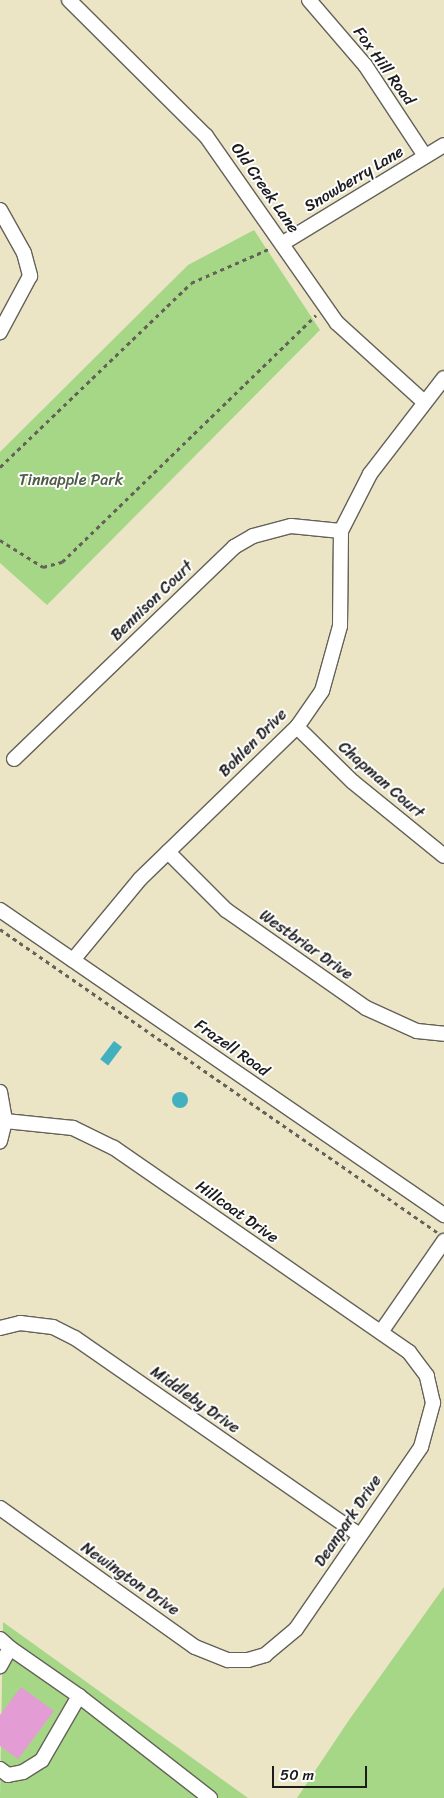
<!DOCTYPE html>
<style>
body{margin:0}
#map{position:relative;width:444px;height:1798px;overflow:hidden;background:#ebe5c6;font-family:Sriracha,sans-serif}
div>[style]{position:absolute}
.green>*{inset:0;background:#a5d787}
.water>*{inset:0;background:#43b0c0;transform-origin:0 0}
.round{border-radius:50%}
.building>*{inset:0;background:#e39dd4}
.path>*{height:2.5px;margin-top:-1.25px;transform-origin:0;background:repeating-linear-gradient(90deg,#646258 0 4px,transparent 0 8px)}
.roads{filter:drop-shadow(1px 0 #646258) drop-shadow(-1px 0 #646258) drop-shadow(0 1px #646258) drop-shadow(0 -1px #646258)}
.minor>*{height:14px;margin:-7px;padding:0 7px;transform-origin:7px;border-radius:7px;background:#fff}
span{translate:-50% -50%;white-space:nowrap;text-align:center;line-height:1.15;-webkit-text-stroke:4px #fff;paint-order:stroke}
.street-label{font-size:16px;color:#1c1c1c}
.park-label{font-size:16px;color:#4c5d41}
.scale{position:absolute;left:272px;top:1766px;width:95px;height:22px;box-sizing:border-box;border:2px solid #1c1c1c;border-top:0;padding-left:6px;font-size:15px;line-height:18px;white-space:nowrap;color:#1c1c1c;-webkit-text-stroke:4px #fff;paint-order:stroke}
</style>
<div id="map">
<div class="green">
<i style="clip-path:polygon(254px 230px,320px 330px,47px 605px,0 563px,0 452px,188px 265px)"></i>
<i style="clip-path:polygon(444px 1587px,444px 1798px,297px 1798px,349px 1720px)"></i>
<i style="clip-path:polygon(3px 1622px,248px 1798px,0 1798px)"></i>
</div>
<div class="water">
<i style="left:114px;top:1041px;width:10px;height:23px;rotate:37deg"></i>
<i class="round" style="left:172px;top:1092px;width:16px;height:16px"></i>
</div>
<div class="building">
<i style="clip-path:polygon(21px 1687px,54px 1711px,18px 1759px,0 1746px,0 1715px)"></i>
</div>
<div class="path">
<i style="left:0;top:467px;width:265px;rotate:-43.9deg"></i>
<i style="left:191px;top:283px;width:85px;rotate:-23.6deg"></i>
<i style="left:0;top:540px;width:51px;rotate:32.1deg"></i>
<i style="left:43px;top:567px;width:20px;rotate:-15deg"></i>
<i style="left:62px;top:562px;width:354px;rotate:-44.2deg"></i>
<i style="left:0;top:929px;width:532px;rotate:34.74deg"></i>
</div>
<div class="roads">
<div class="minor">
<i style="left:69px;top:0;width:193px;rotate:44.8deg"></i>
<i style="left:206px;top:136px;width:228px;rotate:55deg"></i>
<i style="left:337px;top:323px;width:118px;rotate:42.2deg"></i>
<i style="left:309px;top:0;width:86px;rotate:49.3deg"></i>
<i style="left:365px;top:65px;width:109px;rotate:56.6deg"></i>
<i style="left:0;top:210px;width:49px;rotate:60.8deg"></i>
<i style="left:24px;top:253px;width:24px;rotate:75deg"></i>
<i style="left:30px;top:276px;width:64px;rotate:118.2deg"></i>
<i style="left:283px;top:243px;width:188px;rotate:-31.3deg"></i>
<i style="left:297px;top:727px;width:78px;rotate:44.5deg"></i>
<i style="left:353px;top:782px;width:117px;rotate:39.1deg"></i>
<i style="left:14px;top:759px;width:306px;rotate:-43.9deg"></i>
<i style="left:234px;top:547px;width:22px;rotate:-30deg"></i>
<i style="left:253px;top:536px;width:39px;rotate:-15deg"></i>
<i style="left:291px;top:526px;width:50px;rotate:5.7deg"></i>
<i style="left:168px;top:852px;width:82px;rotate:45deg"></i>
<i style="left:226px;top:910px;width:171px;rotate:35deg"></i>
<i style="left:366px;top:1008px;width:56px;rotate:24.3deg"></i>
<i style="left:417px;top:1031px;width:27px;rotate:6deg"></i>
<i style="left:0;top:910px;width:539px;rotate:34.49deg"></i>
<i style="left:73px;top:960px;width:105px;rotate:-50.4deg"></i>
<i style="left:140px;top:879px;width:219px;rotate:-44.1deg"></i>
<i style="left:297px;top:727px;width:44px;rotate:-55.2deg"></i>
<i style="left:322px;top:691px;width:67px;rotate:-74.5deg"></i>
<i style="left:340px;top:626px;width:95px;rotate:-89.4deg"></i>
<i style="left:341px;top:531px;width:64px;rotate:-63deg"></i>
<i style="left:370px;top:474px;width:121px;rotate:-52.4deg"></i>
<i style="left:0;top:1092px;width:29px;rotate:80deg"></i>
<i style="left:5px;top:1121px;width:21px;rotate:104deg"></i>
<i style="left:0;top:1328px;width:21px;rotate:-14deg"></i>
<i style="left:20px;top:1323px;width:33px;rotate:7deg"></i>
<i style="left:53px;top:1327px;width:25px;rotate:27deg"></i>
<i style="left:75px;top:1338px;width:346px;rotate:34.7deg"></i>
<i style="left:381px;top:1332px;width:111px;rotate:-55.3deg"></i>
<i style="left:0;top:1508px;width:239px;rotate:35.5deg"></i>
<i style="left:195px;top:1647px;width:35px;rotate:22deg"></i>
<i style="left:228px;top:1660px;width:20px"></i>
<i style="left:248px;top:1660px;width:18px;rotate:-16deg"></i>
<i style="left:265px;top:1655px;width:40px;rotate:-40deg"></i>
<i style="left:296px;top:1629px;width:221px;rotate:-55.5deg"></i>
<i style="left:421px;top:1447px;width:46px;rotate:-74.7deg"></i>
<i style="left:433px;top:1403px;width:28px;rotate:-103deg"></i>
<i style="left:427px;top:1376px;width:30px;rotate:-127deg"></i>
<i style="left:409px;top:1352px;width:359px;rotate:-145.3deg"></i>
<i style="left:114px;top:1148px;width:46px;rotate:-154deg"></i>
<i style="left:73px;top:1128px;width:68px;rotate:-174.1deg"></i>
<i style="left:0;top:1639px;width:13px;rotate:42deg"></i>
<i style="left:10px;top:1648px;width:21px;rotate:119deg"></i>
<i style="left:10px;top:1648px;width:84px;rotate:34.8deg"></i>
<i style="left:0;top:1769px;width:10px;rotate:37deg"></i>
<i style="left:8px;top:1775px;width:15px;rotate:-11deg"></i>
<i style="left:23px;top:1772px;width:22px;rotate:-32deg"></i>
<i style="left:42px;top:1760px;width:74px;rotate:-60deg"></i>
<i style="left:79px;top:1696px;width:166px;rotate:37.9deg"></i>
</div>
</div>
<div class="street-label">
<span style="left:384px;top:66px;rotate:54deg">Fox Hill Road</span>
<span style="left:354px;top:179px;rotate:-31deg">Snowberry Lane</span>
<span style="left:265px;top:188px;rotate:55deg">Old Creek Lane</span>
<span style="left:152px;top:601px;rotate:-44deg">Bennison Court</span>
<span style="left:253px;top:743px;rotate:-45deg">Bohlen Drive</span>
<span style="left:381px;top:780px;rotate:41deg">Chapman Court</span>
<span style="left:306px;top:945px;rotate:35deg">Westbriar Drive</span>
<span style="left:232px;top:1048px;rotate:35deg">Frazell Road</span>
<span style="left:237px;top:1212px;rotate:35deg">Hillcoat Drive</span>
<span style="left:195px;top:1400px;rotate:35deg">Middleby Drive</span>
<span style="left:348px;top:1521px;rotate:-56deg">Deanpark Drive</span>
<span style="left:130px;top:1579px;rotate:35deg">Newington Drive</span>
</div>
<div class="park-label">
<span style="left:71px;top:480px">Tinnapple Park</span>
</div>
<div class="scale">50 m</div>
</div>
